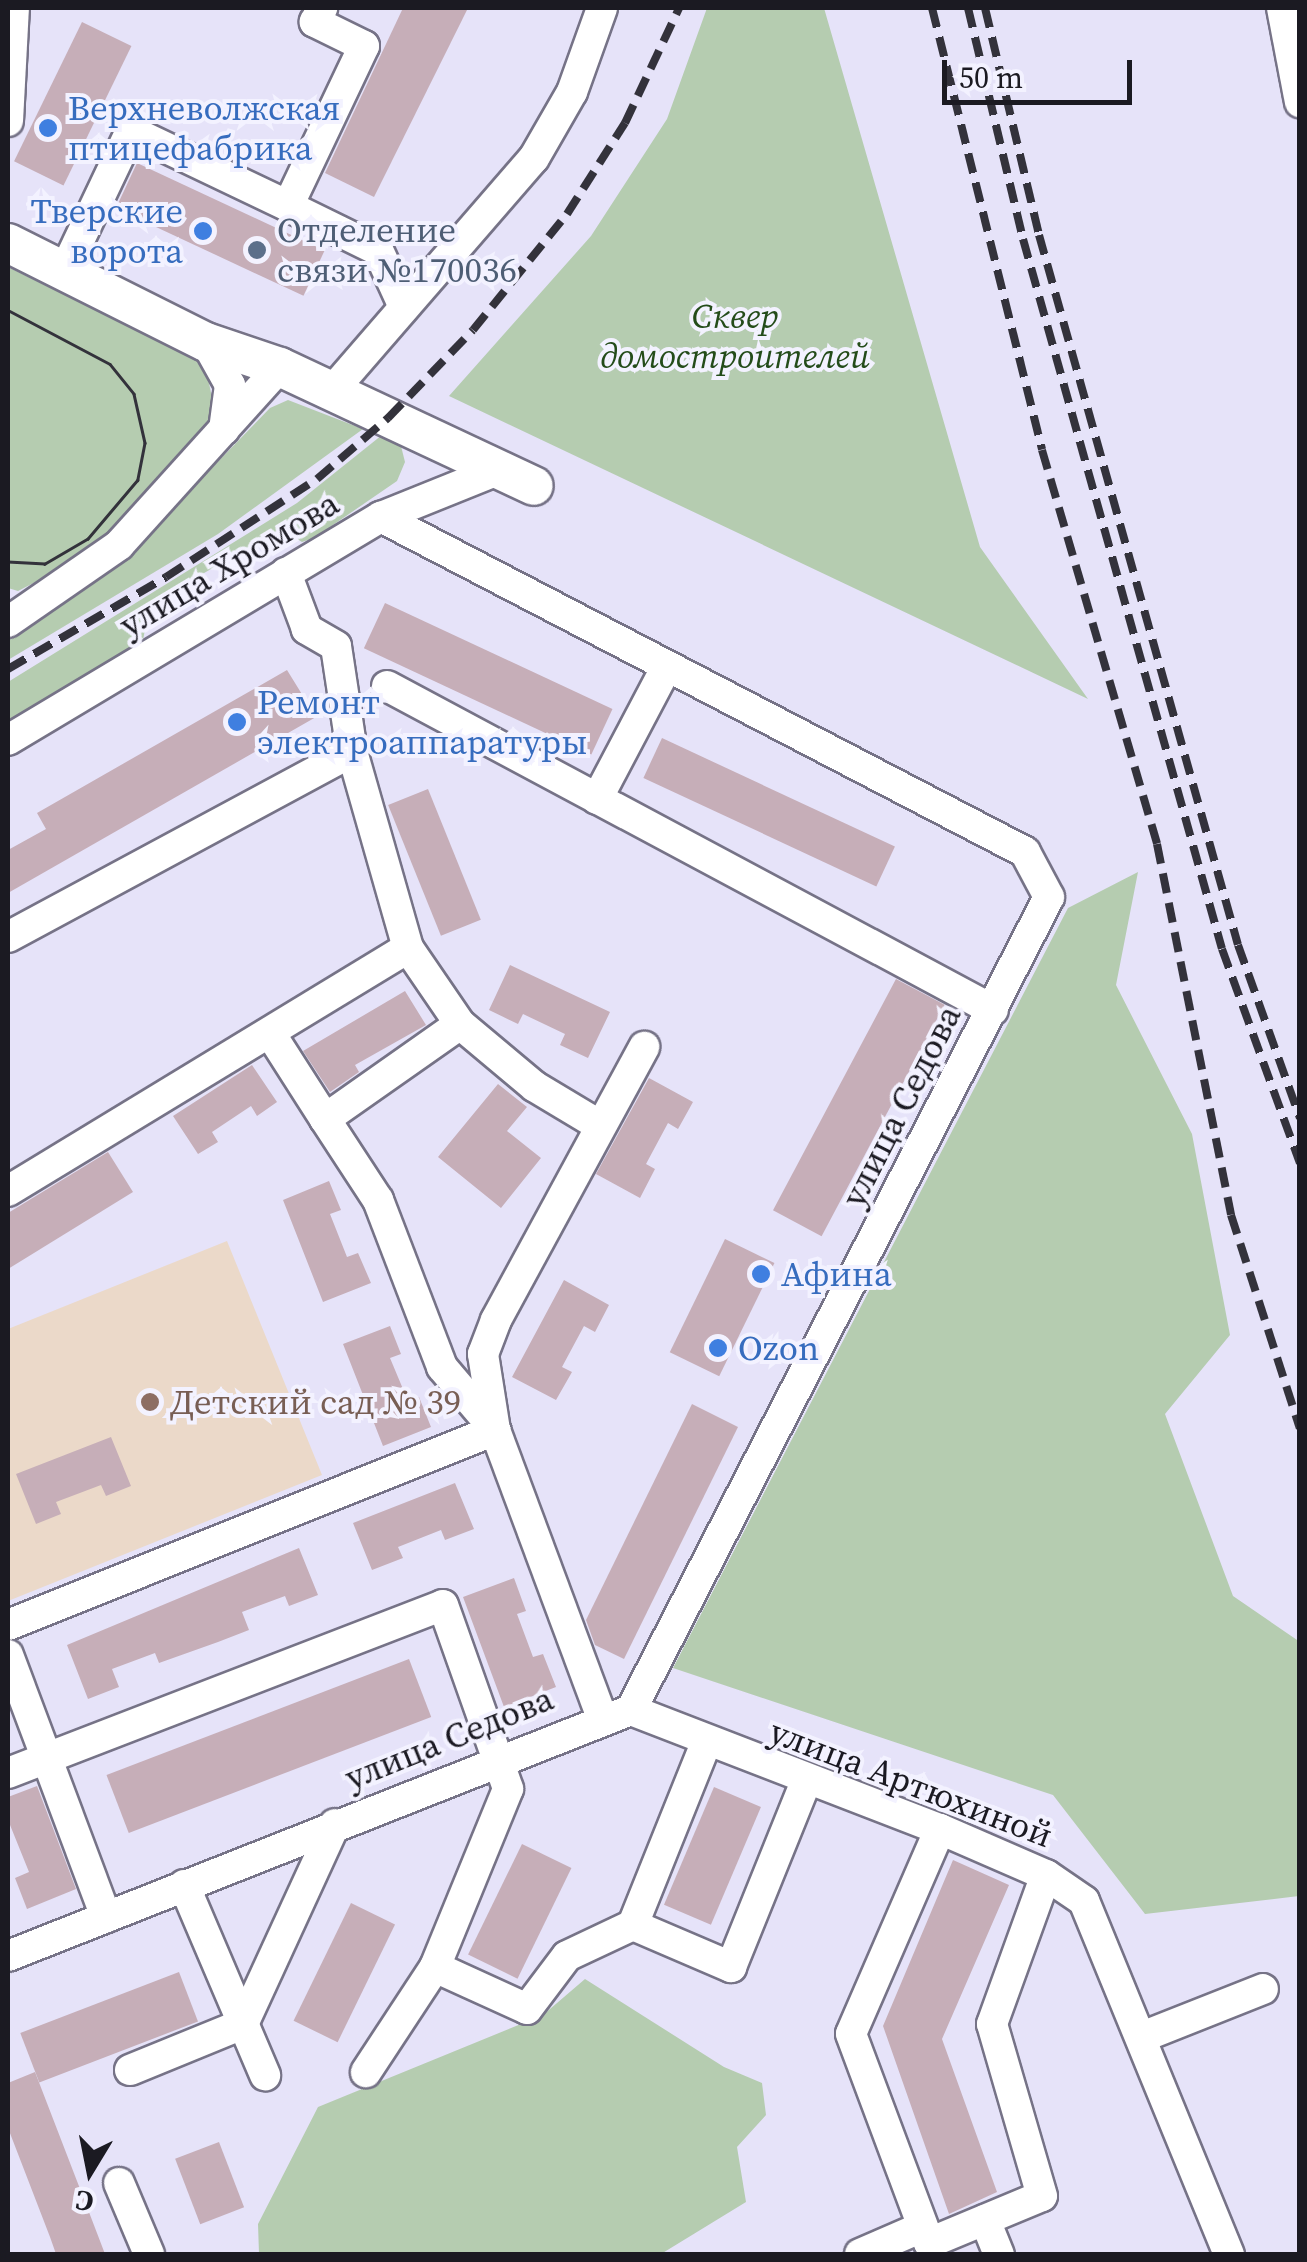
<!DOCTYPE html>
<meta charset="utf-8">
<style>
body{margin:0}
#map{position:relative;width:1307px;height:2262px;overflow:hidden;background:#e6e3f9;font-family:"Source Serif 4",serif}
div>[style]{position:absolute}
.education>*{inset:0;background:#ebd9c9}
.green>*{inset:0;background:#b5ccb0}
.building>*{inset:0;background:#c6aeb8;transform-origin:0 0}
.roads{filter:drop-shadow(2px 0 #767387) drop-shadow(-2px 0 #767387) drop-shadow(0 2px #767387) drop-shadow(0 -2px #767387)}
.minor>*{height:30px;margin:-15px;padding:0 15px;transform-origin:15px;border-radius:15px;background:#fff}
.major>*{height:38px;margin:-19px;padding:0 19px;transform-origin:19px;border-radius:19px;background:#fff}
.tram>*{height:2.5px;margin:-1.25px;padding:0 1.25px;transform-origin:1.25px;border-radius:1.25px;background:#33323b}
.rail>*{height:8px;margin-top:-4px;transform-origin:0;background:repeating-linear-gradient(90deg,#33323b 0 20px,transparent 0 30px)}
.dots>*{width:28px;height:28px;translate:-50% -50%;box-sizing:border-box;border:5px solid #f3f2ff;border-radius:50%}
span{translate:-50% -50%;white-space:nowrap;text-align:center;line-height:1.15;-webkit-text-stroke:8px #f3f2ff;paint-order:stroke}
.shop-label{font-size:35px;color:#366cbe}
.left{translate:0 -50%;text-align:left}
.right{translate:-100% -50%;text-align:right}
.service-label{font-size:35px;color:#4e5e75}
.park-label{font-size:35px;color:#244c1a;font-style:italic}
.street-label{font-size:35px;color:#1b1a22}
.education-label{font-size:35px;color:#785e54}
.frame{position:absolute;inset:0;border:10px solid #1b1a22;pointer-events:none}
.north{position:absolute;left:40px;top:2122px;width:100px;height:100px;-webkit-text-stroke:8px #f3f2ff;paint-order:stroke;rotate:190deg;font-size:28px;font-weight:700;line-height:40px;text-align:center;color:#1b1a22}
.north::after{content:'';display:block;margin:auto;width:35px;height:45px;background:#1b1a22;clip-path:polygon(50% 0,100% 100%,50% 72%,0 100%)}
.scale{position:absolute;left:942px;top:60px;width:190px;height:45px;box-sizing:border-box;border:5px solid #1b1a22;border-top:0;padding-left:12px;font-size:30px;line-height:35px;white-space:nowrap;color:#1b1a22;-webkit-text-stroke:8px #f3f2ff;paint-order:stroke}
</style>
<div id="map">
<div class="education">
<i style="clip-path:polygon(227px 1241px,322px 1475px,8px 1601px,8px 1329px)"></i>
</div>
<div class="green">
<i style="clip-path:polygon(707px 8px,824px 8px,980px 547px,1088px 699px,449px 396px,591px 236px,667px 119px)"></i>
<i style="clip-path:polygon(8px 267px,205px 364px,215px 412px,179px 465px,88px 555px,18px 591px,8px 588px)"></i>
<i style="clip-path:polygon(288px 400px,363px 429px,218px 534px,8px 660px,8px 641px,132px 550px,270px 408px)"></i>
<i style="clip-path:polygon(382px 435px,401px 446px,405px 462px,397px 481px,314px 538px,302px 542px,281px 529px,150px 604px,143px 640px,8px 722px,8px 682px,297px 503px)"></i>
<i style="clip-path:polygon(1138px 872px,1116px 985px,1192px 1134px,1230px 1335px,1165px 1414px,1233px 1596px,1300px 1642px,1299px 1896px,1145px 1914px,1053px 1795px,673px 1668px,1068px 908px)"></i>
<i style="clip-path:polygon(585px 1979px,724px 2067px,762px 2083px,766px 2115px,737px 2147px,746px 2202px,661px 2254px,259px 2254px,258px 2224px,318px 2107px,543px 2015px)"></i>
</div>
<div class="building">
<i style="clip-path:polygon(403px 8px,468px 8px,374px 197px,325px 173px)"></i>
<i style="left:82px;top:22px;width:55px;height:155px;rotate:26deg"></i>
<i style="left:137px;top:163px;width:207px;height:50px;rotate:25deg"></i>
<i style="left:385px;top:603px;width:251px;height:50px;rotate:25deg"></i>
<i style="clip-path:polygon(287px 670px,316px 717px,8px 893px,8px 850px,46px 829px,37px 813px)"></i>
<i style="left:662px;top:738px;width:257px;height:44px;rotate:25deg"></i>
<i style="left:428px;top:789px;width:141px;height:43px;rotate:68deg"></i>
<i style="clip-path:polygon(510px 965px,610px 1012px,588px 1058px,560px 1045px,565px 1034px,523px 1014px,518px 1024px,489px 1010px)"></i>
<i style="left:896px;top:979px;width:55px;height:262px;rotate:28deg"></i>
<i style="clip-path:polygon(405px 991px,426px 1025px,355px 1065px,359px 1072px,330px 1092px,303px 1051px)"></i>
<i style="clip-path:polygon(252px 1065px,277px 1102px,257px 1116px,251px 1106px,212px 1132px,218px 1142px,198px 1154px,173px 1116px)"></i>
<i style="clip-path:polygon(649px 1078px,693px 1102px,678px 1129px,668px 1123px,646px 1164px,655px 1169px,640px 1198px,596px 1174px)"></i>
<i style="clip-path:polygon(498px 1084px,527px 1107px,507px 1131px,541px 1158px,501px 1208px,438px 1157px)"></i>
<i style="clip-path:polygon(108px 1152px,133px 1192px,8px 1269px,8px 1213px)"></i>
<i style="clip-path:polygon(329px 1181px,341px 1210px,330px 1214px,347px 1257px,358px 1253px,371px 1283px,323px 1302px,283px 1200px)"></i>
<i style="left:725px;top:1239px;width:55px;height:126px;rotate:26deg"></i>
<i style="clip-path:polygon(564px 1280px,609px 1305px,595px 1332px,584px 1326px,562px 1367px,572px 1372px,556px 1400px,512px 1377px)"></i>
<i style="clip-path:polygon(390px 1326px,401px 1354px,390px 1358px,408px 1401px,419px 1397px,431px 1427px,383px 1446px,343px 1344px)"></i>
<i style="clip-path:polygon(692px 1404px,738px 1427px,624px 1659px,595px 1645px,586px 1620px)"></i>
<i style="clip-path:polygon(111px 1437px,131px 1486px,106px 1496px,101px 1485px,56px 1502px,61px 1514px,36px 1524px,16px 1474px)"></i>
<i style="clip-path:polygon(455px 1483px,474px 1529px,445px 1540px,441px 1530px,398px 1547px,403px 1558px,372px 1570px,353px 1523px)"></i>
<i style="clip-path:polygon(299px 1548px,318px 1595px,289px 1606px,285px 1596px,242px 1612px,249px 1630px,218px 1642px,159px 1663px,155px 1653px,112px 1669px,119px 1687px,88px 1699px,67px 1645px)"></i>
<i style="clip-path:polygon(514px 1578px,526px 1611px,517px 1614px,533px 1657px,543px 1654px,556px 1687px,504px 1707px,463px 1597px)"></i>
<i style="left:409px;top:1659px;width:62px;height:324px;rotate:69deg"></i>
<i style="clip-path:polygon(37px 1786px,76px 1889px,27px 1909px,15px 1878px,29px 1872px,8px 1820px,8px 1797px)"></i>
<i style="left:714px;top:1787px;width:51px;height:128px;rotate:23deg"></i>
<i style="left:522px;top:1844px;width:55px;height:123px;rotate:26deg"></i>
<i style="clip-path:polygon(953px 1860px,1009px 1885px,942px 2039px,997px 2192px,949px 2214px,883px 2026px)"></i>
<i style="left:351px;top:1903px;width:49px;height:131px;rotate:26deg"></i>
<i style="left:179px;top:1972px;width:53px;height:170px;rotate:69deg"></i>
<i style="clip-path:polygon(35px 2072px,92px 2220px,105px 2254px,56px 2254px,50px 2237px,8px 2128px,8px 2083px)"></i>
<i style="left:219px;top:2142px;width:70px;height:47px;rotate:69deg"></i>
</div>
<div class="roads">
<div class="minor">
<i style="left:1282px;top:8px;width:96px;rotate:79.2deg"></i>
<i style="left:8px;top:121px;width:113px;rotate:-87deg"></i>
<i style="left:288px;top:206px;width:100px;rotate:26.1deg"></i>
<i style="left:378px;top:250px;width:63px;rotate:65.5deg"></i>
<i style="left:73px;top:253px;width:135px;rotate:-64.6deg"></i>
<i style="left:131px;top:131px;width:174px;rotate:25.5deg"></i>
<i style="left:288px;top:206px;width:177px;rotate:-64.6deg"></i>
<i style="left:364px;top:46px;width:55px;rotate:-153.9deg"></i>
<i style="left:315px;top:22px;width:16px;rotate:-63deg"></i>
<i style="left:206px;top:342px;width:49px;rotate:60.8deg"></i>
<i style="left:230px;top:385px;width:45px;rotate:97.6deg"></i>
<i style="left:332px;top:391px;width:308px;rotate:-49.1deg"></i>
<i style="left:534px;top:158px;width:76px;rotate:-60.1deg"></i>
<i style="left:572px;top:92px;width:89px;rotate:-70.3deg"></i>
<i style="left:8px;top:622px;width:135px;rotate:-34.7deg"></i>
<i style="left:119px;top:545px;width:240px;rotate:-47.9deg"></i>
<i style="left:387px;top:686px;width:687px;rotate:28.13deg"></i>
<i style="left:8px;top:740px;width:435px;rotate:-30.9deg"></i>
<i style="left:381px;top:517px;width:126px;rotate:-21.9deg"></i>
<i style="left:597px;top:799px;width:148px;rotate:-62.2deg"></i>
<i style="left:8px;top:937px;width:391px;rotate:-28.3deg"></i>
<i style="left:352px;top:752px;width:107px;rotate:-98.6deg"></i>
<i style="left:336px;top:646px;width:34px;rotate:-150deg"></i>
<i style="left:307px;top:629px;width:60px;rotate:-110.6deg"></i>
<i style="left:408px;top:948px;width:92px;rotate:55.6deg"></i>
<i style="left:460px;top:1024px;width:97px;rotate:40deg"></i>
<i style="left:534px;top:1086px;width:76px;rotate:31deg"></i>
<i style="left:270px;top:1033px;width:102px;rotate:57.4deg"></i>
<i style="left:325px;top:1119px;width:165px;rotate:-35.1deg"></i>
<i style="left:325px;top:1119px;width:97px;rotate:56.8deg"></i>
<i style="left:378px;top:1200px;width:179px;rotate:69deg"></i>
<i style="left:442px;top:1367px;width:79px;rotate:49.6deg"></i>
<i style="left:8px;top:1191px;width:468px;rotate:-31.3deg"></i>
<i style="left:408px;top:948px;width:204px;rotate:-105.9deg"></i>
<i style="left:495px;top:1430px;width:77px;rotate:-99deg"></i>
<i style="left:483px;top:1354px;width:36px;rotate:-69deg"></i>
<i style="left:496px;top:1320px;width:311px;rotate:-61.5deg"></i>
<i style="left:8px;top:1625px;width:525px;rotate:-21.82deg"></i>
<i style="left:495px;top:1430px;width:307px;rotate:69.6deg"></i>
<i style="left:8px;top:1655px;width:280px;rotate:69.5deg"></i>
<i style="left:631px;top:1710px;width:331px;rotate:21.1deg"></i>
<i style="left:940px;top:1829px;width:116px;rotate:23.5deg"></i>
<i style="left:1046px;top:1875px;width:46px;rotate:34.4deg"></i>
<i style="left:1084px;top:1901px;width:382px;rotate:67.7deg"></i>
<i style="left:706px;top:1743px;width:196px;rotate:111.9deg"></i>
<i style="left:633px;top:1925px;width:107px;rotate:23.2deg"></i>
<i style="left:731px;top:1967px;width:201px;rotate:-68deg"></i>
<i style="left:8px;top:1773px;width:466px;rotate:-21.1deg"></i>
<i style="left:443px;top:1605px;width:195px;rotate:70.5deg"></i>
<i style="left:508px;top:1789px;width:192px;rotate:112.3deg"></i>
<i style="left:435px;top:1967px;width:126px;rotate:123.3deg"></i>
<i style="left:940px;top:1829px;width:223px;rotate:113.5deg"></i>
<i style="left:851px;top:2034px;width:223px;rotate:69.5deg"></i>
<i style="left:929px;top:2243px;width:122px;rotate:-22.6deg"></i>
<i style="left:1042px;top:2196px;width:179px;rotate:-106.2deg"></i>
<i style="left:992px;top:2024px;width:158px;rotate:-70.1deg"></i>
<i style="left:184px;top:1885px;width:207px;rotate:66.9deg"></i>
<i style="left:8px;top:1956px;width:670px;rotate:-21.55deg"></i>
<i style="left:631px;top:1710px;width:914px;rotate:-62.79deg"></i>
<i style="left:1049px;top:897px;width:51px;rotate:-118.1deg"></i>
<i style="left:1025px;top:852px;width:726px;rotate:-152.52deg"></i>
<i style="left:435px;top:1967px;width:101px;rotate:24.5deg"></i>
<i style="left:527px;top:2009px;width:66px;rotate:-53deg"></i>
<i style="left:567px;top:1956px;width:73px;rotate:-25.2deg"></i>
<i style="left:1142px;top:2037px;width:130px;rotate:-21.6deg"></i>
<i style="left:130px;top:2070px;width:122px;rotate:-22.2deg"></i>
<i style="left:243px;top:2024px;width:220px;rotate:-65.3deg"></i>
<i style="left:119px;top:2183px;width:77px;rotate:67.1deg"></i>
<i style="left:985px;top:2220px;width:37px;rotate:68deg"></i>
<i style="left:860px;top:2254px;width:68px;rotate:-23.5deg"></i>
</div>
<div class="major">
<i style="left:8px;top:243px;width:221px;rotate:26.6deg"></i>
<i style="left:206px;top:342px;width:78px;rotate:18.7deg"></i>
<i style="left:280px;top:367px;width:280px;rotate:25.1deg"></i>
</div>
</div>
<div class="tram">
<i style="left:8px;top:310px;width:115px;rotate:27.9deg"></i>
<i style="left:110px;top:364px;width:38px;rotate:51deg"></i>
<i style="left:134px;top:394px;width:50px;rotate:77.3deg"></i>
<i style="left:145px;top:443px;width:38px;rotate:101deg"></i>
<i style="left:138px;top:480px;width:77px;rotate:130.3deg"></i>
<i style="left:88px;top:539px;width:50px;rotate:149.8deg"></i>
<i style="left:45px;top:564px;width:37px;rotate:-177deg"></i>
</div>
<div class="rail">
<i style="left:932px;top:8px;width:455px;rotate:76deg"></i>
<i style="left:1042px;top:450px;width:410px;rotate:73.7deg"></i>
<i style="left:1157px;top:844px;width:378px;rotate:78.7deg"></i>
<i style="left:1231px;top:1215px;width:224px;rotate:72.1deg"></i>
<i style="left:968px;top:8px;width:237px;rotate:76.6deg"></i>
<i style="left:1023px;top:239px;width:737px;rotate:74.34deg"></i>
<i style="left:1222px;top:949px;width:228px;rotate:70deg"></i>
<i style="left:985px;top:8px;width:233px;rotate:76.6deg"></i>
<i style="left:1039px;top:235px;width:737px;rotate:74.34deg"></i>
<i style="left:1238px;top:945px;width:184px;rotate:70.3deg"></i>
<i style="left:8px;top:669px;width:183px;rotate:-30.2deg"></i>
<i style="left:166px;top:577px;width:180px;rotate:-33deg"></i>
<i style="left:317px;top:479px;width:94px;rotate:-40.7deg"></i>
<i style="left:388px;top:418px;width:122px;rotate:-46deg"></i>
<i style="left:473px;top:330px;width:149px;rotate:-51deg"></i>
<i style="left:567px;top:214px;width:108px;rotate:-57.5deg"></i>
<i style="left:625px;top:123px;width:127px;rotate:-64.8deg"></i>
</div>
<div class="dots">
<i style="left:48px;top:128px;background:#3f7fe0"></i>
<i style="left:203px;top:231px;background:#3f7fe0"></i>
<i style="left:257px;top:250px;background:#5c6f8a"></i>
<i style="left:237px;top:722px;background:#3f7fe0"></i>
<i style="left:761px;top:1274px;background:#3f7fe0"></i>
<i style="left:718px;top:1348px;background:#3f7fe0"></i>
<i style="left:150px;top:1402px;background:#8d6e63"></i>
</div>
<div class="shop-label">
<span class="left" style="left:68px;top:128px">Верхневолжская<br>птицефабрика</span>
<span class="right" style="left:183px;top:231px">Тверские<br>ворота</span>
<span class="left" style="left:257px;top:722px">Ремонт<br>электроаппаратуры</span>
<span class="left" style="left:781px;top:1274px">Афина</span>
<span class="left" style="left:738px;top:1348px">Ozon</span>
</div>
<div class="service-label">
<span class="left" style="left:277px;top:250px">Отделение<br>связи №170036</span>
</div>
<div class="park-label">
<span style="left:735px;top:336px">Сквер<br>домостроителей</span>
</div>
<div class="street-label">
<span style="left:229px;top:564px;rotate:-31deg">улица Хромова</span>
<span style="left:901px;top:1106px;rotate:-63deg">улица Седова</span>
<span style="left:449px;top:1738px;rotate:-22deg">улица Седова</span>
<span style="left:911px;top:1783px;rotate:21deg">улица Артюхиной</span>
</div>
<div class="education-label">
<span class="left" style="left:170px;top:1402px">Детский сад № 39</span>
</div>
<div class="frame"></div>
<div class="north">С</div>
<div class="scale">50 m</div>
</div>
